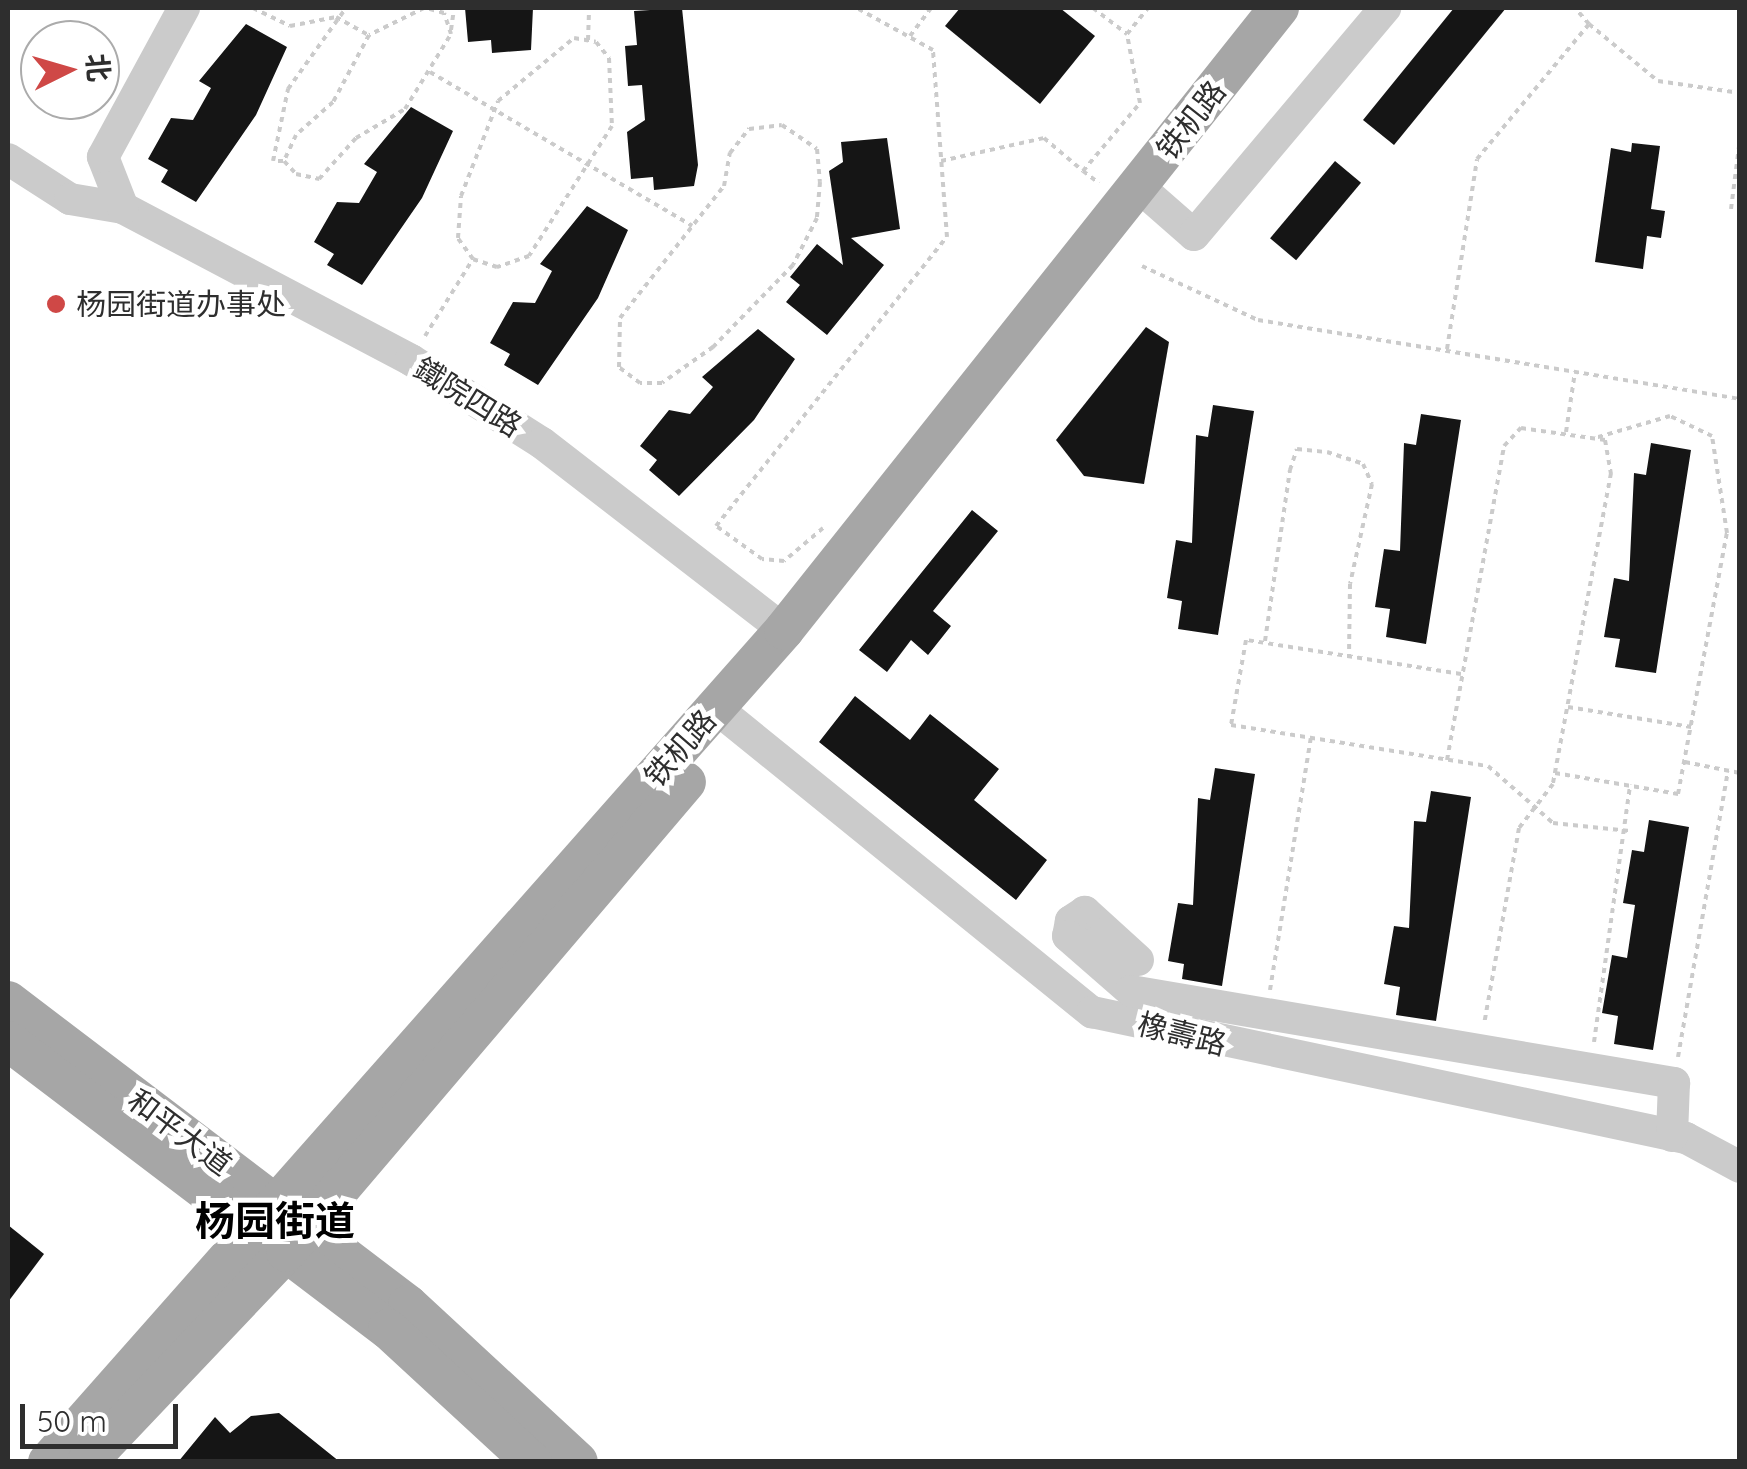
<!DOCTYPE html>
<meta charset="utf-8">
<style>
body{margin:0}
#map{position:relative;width:1747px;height:1469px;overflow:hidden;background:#fff;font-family:Quicksand,"Noto Sans SC",sans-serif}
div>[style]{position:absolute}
.building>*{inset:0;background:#151515;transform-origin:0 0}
.path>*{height:4px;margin-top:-2px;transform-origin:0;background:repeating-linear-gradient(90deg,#cbcbcb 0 5px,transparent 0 10px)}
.minor>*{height:32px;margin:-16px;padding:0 16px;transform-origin:16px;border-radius:16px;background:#cbcbcb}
.major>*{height:40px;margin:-20px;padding:0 20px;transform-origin:20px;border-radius:20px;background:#a6a6a6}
.dots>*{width:28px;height:28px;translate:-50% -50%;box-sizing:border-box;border:5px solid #fff;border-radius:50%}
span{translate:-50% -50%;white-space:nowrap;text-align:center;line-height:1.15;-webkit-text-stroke:10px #fff;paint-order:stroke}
.street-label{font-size:30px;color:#2e2e2e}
.poi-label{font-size:30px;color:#2e2e2e}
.left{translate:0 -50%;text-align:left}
.district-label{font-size:40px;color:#000;font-weight:700}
.frame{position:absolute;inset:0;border:10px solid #2e2e2e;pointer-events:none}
.north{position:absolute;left:20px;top:20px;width:100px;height:100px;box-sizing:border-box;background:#fff;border:2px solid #ababab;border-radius:50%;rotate:85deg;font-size:28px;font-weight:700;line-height:40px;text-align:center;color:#2e2e2e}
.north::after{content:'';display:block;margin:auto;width:35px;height:45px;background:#cf4846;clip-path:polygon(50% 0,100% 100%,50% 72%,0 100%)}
.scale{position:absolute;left:20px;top:1404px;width:158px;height:45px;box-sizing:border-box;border:5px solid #2e2e2e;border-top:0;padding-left:12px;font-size:30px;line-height:35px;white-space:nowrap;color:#2e2e2e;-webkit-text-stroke:8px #fff;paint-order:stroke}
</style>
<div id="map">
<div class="building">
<i style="clip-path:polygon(465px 8px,533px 8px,531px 50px,492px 53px,491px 40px,468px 42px)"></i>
<i style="clip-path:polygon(682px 8px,698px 165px,694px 186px,654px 190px,653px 177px,631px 179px,627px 132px,645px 120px,642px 85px,628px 86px,625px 46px,637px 45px,634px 11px)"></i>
<i style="clip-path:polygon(960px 8px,1060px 8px,1095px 36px,1040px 104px,945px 26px)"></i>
<i style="clip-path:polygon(1454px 8px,1506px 8px,1394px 145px,1363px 120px)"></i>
<i style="clip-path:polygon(246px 24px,287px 47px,256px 115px,196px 202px,161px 182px,168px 170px,148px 159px,171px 118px,193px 120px,211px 88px,199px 81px)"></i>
<i style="clip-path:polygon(411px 107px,453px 131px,422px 198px,362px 285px,327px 265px,334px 254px,314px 242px,337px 202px,359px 203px,377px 172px,364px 164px)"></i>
<i style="clip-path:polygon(887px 138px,900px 229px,851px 238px,884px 265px,827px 335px,786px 302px,800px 285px,790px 277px,817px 244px,843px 265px,829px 171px,843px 162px,841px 142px)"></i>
<i style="clip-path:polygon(1632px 143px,1660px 146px,1651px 209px,1665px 211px,1661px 238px,1647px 236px,1643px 269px,1595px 262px,1611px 148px,1631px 152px)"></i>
<i style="left:1335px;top:161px;width:34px;height:101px;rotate:40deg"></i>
<i style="clip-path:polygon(587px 206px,628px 230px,598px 298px,538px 385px,504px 365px,510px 354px,490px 343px,513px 302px,535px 303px,552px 271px,540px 264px)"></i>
<i style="clip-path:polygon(1146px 327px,1169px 342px,1144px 484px,1084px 476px,1056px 440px)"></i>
<i style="clip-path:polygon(758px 329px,795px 359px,754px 420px,679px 496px,649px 470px,657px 460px,640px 446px,669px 410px,690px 414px,713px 387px,702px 377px)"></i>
<i style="clip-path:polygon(1213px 405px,1254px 411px,1218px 635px,1178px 629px,1182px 601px,1167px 598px,1176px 540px,1192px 543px,1196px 435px,1208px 437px)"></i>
<i style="clip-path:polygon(1421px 414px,1461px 420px,1426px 644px,1386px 637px,1390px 609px,1375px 607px,1384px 549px,1400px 551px,1404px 443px,1416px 445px)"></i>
<i style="clip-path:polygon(1651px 443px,1691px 450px,1656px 673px,1615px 667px,1620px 639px,1604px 637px,1614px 578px,1629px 581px,1634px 473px,1646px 475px)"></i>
<i style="clip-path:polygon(972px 510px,998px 531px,933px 611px,951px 626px,928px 655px,911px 640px,887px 672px,859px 650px)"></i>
<i style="clip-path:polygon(855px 696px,910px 740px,930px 714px,999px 769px,974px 800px,1047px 860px,1016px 900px,819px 742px)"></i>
<i style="clip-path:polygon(1215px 768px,1255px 774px,1222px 986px,1182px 979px,1184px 964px,1168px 961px,1178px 903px,1193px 905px,1198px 798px,1210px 800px)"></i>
<i style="clip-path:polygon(1431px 791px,1471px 797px,1436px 1021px,1396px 1015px,1400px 987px,1384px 984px,1394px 926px,1409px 928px,1414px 821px,1426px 822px)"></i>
<i style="clip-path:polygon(1649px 820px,1689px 827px,1653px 1050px,1614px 1044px,1618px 1016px,1602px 1013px,1612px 955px,1627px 958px,1635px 905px,1623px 903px,1632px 850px,1644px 852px)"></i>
<i style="clip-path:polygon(8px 1225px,44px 1254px,8px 1302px)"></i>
<i style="clip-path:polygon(279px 1413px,340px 1462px,178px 1462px,215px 1417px,230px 1433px,251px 1416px)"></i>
</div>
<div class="path">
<i style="left:253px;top:8px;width:41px;rotate:25.9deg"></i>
<i style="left:290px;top:26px;width:47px;rotate:-11.1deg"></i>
<i style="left:336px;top:17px;width:38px;rotate:29deg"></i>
<i style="left:424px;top:8px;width:61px;rotate:153.9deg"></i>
<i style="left:369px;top:35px;width:76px;rotate:118.2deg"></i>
<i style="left:333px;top:102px;width:50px;rotate:138.3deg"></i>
<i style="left:296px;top:135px;width:29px;rotate:115deg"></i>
<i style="left:284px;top:161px;width:18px;rotate:47deg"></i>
<i style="left:296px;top:174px;width:24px;rotate:12deg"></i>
<i style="left:319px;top:179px;width:55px;rotate:-47.9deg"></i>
<i style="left:356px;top:138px;width:57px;rotate:-30.6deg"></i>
<i style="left:405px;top:109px;width:88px;rotate:-58.5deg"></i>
<i style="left:451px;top:34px;width:22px;rotate:-108deg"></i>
<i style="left:444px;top:13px;width:19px;rotate:-164deg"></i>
<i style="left:1093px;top:8px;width:43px;rotate:37.4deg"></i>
<i style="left:1589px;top:24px;width:89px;rotate:39.6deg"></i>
<i style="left:1658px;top:81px;width:83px;rotate:8.3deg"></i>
<i style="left:451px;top:30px;width:22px;rotate:-82deg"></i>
<i style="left:910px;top:36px;width:35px;rotate:-53deg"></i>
<i style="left:574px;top:38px;width:22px;rotate:10deg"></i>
<i style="left:596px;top:42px;width:21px;rotate:51deg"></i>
<i style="left:609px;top:58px;width:68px;rotate:87.5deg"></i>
<i style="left:612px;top:126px;width:154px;rotate:122.6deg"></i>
<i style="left:529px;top:256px;width:34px;rotate:161deg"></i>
<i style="left:497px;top:267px;width:25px;rotate:-162deg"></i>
<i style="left:473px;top:259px;width:26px;rotate:-126deg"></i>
<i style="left:458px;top:238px;width:42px;rotate:-85.9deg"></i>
<i style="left:461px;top:196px;width:102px;rotate:-68.7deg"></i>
<i style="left:498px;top:101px;width:99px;rotate:-39.7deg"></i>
<i style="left:588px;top:40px;width:32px;rotate:-88deg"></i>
<i style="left:430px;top:72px;width:304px;rotate:30.4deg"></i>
<i style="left:782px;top:125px;width:42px;rotate:34.4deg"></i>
<i style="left:817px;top:149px;width:33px;rotate:85deg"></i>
<i style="left:820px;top:182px;width:36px;rotate:95deg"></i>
<i style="left:817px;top:218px;width:53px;rotate:117.1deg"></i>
<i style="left:793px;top:265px;width:115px;rotate:134.3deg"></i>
<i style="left:713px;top:347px;width:62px;rotate:144.8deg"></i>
<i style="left:662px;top:383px;width:22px;rotate:180deg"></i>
<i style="left:640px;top:383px;width:26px;rotate:-143deg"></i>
<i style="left:619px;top:367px;width:49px;rotate:-88.8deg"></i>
<i style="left:620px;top:318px;width:168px;rotate:-51.8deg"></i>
<i style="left:724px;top:186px;width:34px;rotate:-80deg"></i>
<i style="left:730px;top:153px;width:31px;rotate:-52deg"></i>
<i style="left:749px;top:129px;width:33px;rotate:-7deg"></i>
<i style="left:283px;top:161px;width:10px;rotate:180deg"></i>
<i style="left:273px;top:161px;width:74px;rotate:-78.2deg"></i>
<i style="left:288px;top:89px;width:100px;rotate:-54.4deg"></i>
<i style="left:941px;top:161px;width:106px;rotate:-12.6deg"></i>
<i style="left:1044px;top:138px;width:51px;rotate:40.2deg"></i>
<i style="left:1083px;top:171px;width:89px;rotate:-50deg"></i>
<i style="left:1140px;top:103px;width:70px;rotate:-100.7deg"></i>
<i style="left:1127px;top:34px;width:33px;rotate:-51deg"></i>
<i style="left:1083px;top:171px;width:20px;rotate:37deg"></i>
<i style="left:1731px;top:209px;width:71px;rotate:-82.7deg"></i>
<i style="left:1142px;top:266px;width:128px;rotate:25deg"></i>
<i style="left:1258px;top:320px;width:488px;rotate:9.3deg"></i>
<i style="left:425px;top:336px;width:91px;rotate:-58.1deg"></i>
<i style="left:1447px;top:349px;width:192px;rotate:-81deg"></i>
<i style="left:1477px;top:159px;width:175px;rotate:-50.3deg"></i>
<i style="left:1589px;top:24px;width:21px;rotate:-131deg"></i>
<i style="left:1566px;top:432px;width:61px;rotate:-81.5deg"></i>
<i style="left:823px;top:528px;width:51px;rotate:139.8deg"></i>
<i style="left:784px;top:561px;width:22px;rotate:-175deg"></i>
<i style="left:762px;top:559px;width:57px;rotate:-144.3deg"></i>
<i style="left:716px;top:526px;width:370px;rotate:-51.4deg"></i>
<i style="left:947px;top:237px;width:188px;rotate:-94.3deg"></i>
<i style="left:933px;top:50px;width:87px;rotate:-151.1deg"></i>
<i style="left:1265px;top:641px;width:173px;rotate:-81.7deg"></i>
<i style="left:1290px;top:470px;width:22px;rotate:-72deg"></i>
<i style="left:1297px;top:449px;width:30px;rotate:6deg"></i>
<i style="left:1327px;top:452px;width:38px;rotate:18deg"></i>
<i style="left:1363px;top:464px;width:22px;rotate:66deg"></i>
<i style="left:1372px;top:484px;width:102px;rotate:102.4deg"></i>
<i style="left:1350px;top:584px;width:72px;rotate:90.8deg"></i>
<i style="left:1461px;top:674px;width:218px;rotate:-171deg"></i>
<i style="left:1246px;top:640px;width:86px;rotate:100deg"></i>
<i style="left:1231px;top:725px;width:260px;rotate:9.1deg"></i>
<i style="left:1488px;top:766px;width:86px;rotate:41.2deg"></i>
<i style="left:1553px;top:823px;width:77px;rotate:5.9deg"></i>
<i style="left:1568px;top:707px;width:125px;rotate:9.2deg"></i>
<i style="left:1447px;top:760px;width:319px;rotate:-79.7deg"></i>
<i style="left:1504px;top:446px;width:25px;rotate:-47deg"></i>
<i style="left:1521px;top:428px;width:85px;rotate:8.1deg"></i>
<i style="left:1605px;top:440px;width:34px;rotate:80deg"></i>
<i style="left:1611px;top:473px;width:316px;rotate:100.6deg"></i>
<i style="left:1553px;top:784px;width:56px;rotate:127.7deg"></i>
<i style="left:1519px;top:828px;width:199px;rotate:100.1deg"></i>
<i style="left:1685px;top:762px;width:56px;rotate:11.3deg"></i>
<i style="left:1555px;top:773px;width:125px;rotate:9.7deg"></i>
<i style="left:1678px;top:794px;width:266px;rotate:-79.4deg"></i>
<i style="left:1727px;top:533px;width:98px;rotate:-98.8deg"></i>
<i style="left:1712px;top:436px;width:47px;rotate:-154.5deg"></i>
<i style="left:1670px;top:416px;width:78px;rotate:163.7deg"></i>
<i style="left:1270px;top:990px;width:255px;rotate:-80.8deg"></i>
<i style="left:1594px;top:1042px;width:260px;rotate:-82deg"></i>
<i style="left:1678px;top:1057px;width:290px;rotate:-80.1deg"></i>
</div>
<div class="minor">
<i style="left:8px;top:159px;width:74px;rotate:32.8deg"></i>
<i style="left:70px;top:199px;width:54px;rotate:9.6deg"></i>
<i style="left:123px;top:208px;width:326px;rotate:27.8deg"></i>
<i style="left:411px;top:360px;width:155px;rotate:32.4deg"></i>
<i style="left:542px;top:443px;width:306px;rotate:37.7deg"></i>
<i style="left:1138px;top:186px;width:74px;rotate:41.2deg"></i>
<i style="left:1194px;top:235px;width:297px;rotate:-49.9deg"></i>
<i style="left:123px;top:208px;width:55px;rotate:-111.4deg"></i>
<i style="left:103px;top:157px;width:170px;rotate:-61.5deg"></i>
<i style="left:716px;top:708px;width:484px;rotate:39deg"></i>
<i style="left:1092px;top:1012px;width:607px;rotate:11.98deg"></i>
<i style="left:1686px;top:1138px;width:61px;rotate:28.2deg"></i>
<i style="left:1138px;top:960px;width:72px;rotate:-137.8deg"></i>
<i style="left:1085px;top:912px;width:17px;rotate:147deg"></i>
<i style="left:1071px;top:921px;width:15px;rotate:101deg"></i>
<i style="left:1068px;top:936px;width:84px;rotate:41.1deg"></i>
<i style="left:1131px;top:991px;width:551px;rotate:9.62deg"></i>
<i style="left:1674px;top:1083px;width:53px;rotate:92.2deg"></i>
</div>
<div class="major">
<i style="left:8px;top:1001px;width:502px;rotate:37.23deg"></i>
<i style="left:408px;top:1305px;width:231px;rotate:42.7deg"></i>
<i style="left:8px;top:1041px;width:477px;rotate:37.2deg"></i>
<i style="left:388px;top:1329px;width:196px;rotate:42.7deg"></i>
<i style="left:48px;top:1462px;width:1111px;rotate:-48.5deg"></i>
<i style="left:784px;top:630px;width:795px;rotate:-51.49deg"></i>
<i style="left:87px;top:1462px;width:289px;rotate:-46.5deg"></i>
<i style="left:286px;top:1252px;width:617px;rotate:-49.6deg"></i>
</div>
<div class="dots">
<i style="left:56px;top:304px;background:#cf4846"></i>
</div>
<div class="street-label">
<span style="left:1191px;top:120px;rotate:-52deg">铁机路</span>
<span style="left:468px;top:397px;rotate:32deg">鐵院四路</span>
<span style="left:680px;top:748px;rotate:-49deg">铁机路</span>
<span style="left:1182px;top:1034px;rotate:14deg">橡壽路</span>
<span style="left:180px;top:1132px;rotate:37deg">和平大道</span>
</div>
<div class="poi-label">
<span class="left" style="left:76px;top:304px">杨园街道办事处</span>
</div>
<div class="district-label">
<span style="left:275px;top:1220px">杨园街道</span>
</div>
<div class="frame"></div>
<div class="north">北</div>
<div class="scale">50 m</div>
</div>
